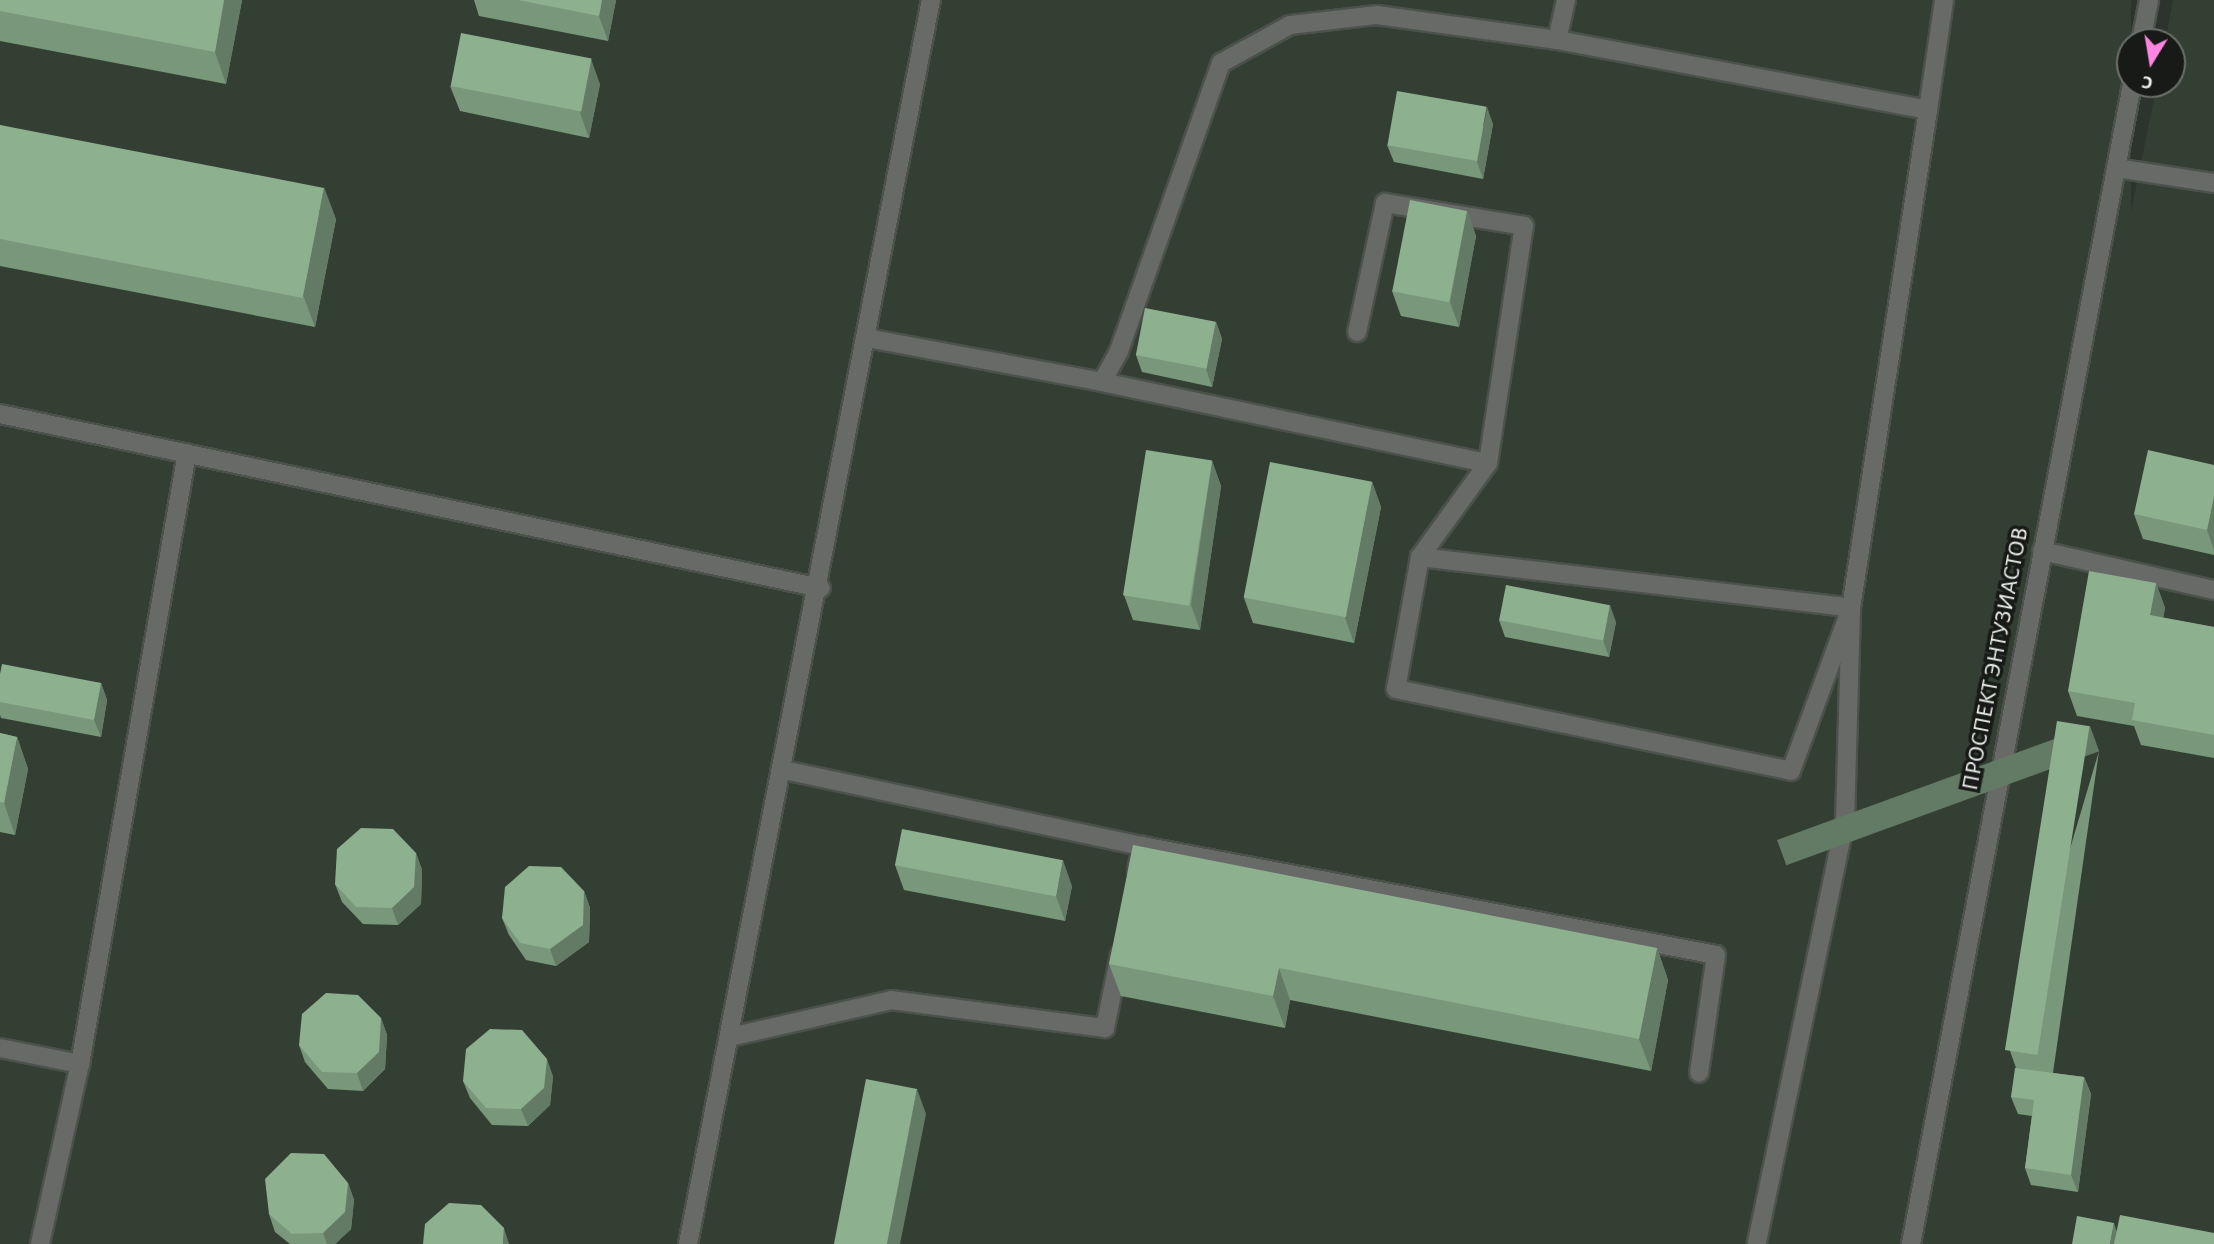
<!DOCTYPE html>
<meta charset="utf-8">
<style>
body{margin:0}
#map{position:relative;width:2214px;height:1244px;overflow:hidden;background:#2d332d;font-family:"Alegreya Sans",sans-serif}
div>[style]{position:absolute}
.built>*{inset:0;background:#343f34;transform-origin:0 0}
.roads{filter:drop-shadow(2px 0 #4c514c) drop-shadow(-2px 0 #4c514c) drop-shadow(0 2px #4c514c) drop-shadow(0 -2px #4c514c)}
.minor>*{height:18px;margin:-9px;padding:0 9px;transform-origin:9px;border-radius:9px;background:#676a67}
.wall>*{inset:0;background:#79977b}
.shaded-wall>*{inset:0;background:#637b64;transform-origin:0 0}
.building>*{inset:0;background:#8db08f;transform-origin:0 0}
span{translate:-50% -50%;white-space:nowrap;text-align:center;line-height:1.15;-webkit-text-stroke:7px #171a17;paint-order:stroke}
.street-label{font-size:24px;color:#ecf0ec}
.north{position:absolute;left:2116px;top:28px;width:70px;height:70px;box-sizing:border-box;background:#171a17;border:2px solid #6c706c;border-radius:50%;rotate:191deg;font-size:19px;font-weight:700;line-height:28px;text-align:center;color:#ecf0ec}
.north::after{content:'';display:block;margin:auto;width:24px;height:32px;background:#fd86e2;clip-path:polygon(50% 0,100% 100%,50% 72%,0 100%)}
</style>
<div id="map">
<div class="built">
<i style="left:0;top:0;width:2131px;height:1244px"></i>
<i style="clip-path:polygon(2173px 0,2214px 0,2214px 1244px,1932px 1244px,2026px 729px,2157px 84px,2172px 84px,2172px 42px,2165px 42px)"></i>
</div>
<div class="roads">
<div class="minor">
<i style="left:2141px;top:42px;width:43px;rotate:-79.2deg"></i>
<i style="left:1928px;top:110px;width:111px;rotate:-81.7deg"></i>
<i style="left:2116px;top:168px;width:99px;rotate:8.7deg"></i>
<i style="left:867px;top:338px;width:239px;rotate:10.6deg"></i>
<i style="left:1102px;top:382px;width:35px;rotate:-61deg"></i>
<i style="left:1119px;top:351px;width:306px;rotate:-70.5deg"></i>
<i style="left:1221px;top:63px;width:79px;rotate:-28.8deg"></i>
<i style="left:1290px;top:25px;width:88px;rotate:-6.6deg"></i>
<i style="left:1377px;top:15px;width:182px;rotate:7.9deg"></i>
<i style="left:1557px;top:40px;width:41px;rotate:-77.3deg"></i>
<i style="left:1102px;top:382px;width:394px;rotate:11.9deg"></i>
<i style="left:1488px;top:463px;width:240px;rotate:-81.4deg"></i>
<i style="left:1524px;top:226px;width:141px;rotate:-170.6deg"></i>
<i style="left:1385px;top:203px;width:132px;rotate:102.2deg"></i>
<i style="left:0;top:414px;width:839px;rotate:11.97deg"></i>
<i style="left:1488px;top:463px;width:116px;rotate:125.9deg"></i>
<i style="left:1420px;top:557px;width:134px;rotate:100.3deg"></i>
<i style="left:1396px;top:689px;width:403px;rotate:11.7deg"></i>
<i style="left:1791px;top:771px;width:174px;rotate:-69.8deg"></i>
<i style="left:1851px;top:608px;width:504px;rotate:-81.21deg"></i>
<i style="left:1928px;top:110px;width:378px;rotate:-169.3deg"></i>
<i style="left:2042px;top:551px;width:176px;rotate:12.8deg"></i>
<i style="left:1420px;top:557px;width:434px;rotate:6.7deg"></i>
<i style="left:1851px;top:608px;width:213px;rotate:91.6deg"></i>
<i style="left:1845px;top:821px;width:432px;rotate:101.8deg"></i>
<i style="left:784px;top:770px;width:366px;rotate:12deg"></i>
<i style="left:1137px;top:870px;width:25px;rotate:-78deg"></i>
<i style="left:1142px;top:846px;width:584px;rotate:10.75deg"></i>
<i style="left:1716px;top:955px;width:119px;rotate:98.2deg"></i>
<i style="left:730px;top:1037px;width:165px;rotate:-12.9deg"></i>
<i style="left:891px;top:1000px;width:216px;rotate:7.5deg"></i>
<i style="left:1105px;top:1028px;width:75px;rotate:-78.4deg"></i>
<i style="left:0;top:1048px;width:82px;rotate:11.3deg"></i>
<i style="left:80px;top:1064px;width:620px;rotate:-80.07deg"></i>
<i style="left:40px;top:1244px;width:184px;rotate:-77.5deg"></i>
<i style="left:688px;top:1244px;width:1268px;rotate:-78.95deg"></i>
<i style="left:1911px;top:1244px;width:1181px;rotate:-79.21deg"></i>
</div>
</div>
<div class="wall">
<i style="clip-path:polygon(0 0,242px 0,226px 84px,0 41px)"></i>
<i style="clip-path:polygon(474px 0,616px 0,608px 41px,479px 16px)"></i>
<i style="clip-path:polygon(600px 84px,589px 138px,460px 111px,450px 86px)"></i>
<i style="clip-path:polygon(1493px 124px,1483px 179px,1394px 162px,1387px 145px)"></i>
<i style="clip-path:polygon(0 125px,336px 219px,315px 327px,0 266px)"></i>
<i style="clip-path:polygon(1467px 211px,1476px 236px,1459px 327px,1401px 316px,1392px 291px)"></i>
<i style="clip-path:polygon(1216px 322px,1222px 339px,1212px 387px,1142px 372px,1136px 355px)"></i>
<i style="clip-path:polygon(1212px 461px,1221px 486px,1200px 630px,1133px 620px,1124px 595px)"></i>
<i style="clip-path:polygon(2214px 465px,2214px 555px,2143px 539px,2134px 514px)"></i>
<i style="clip-path:polygon(1372px 482px,1381px 507px,1354px 643px,1253px 623px,1244px 598px)"></i>
<i style="clip-path:polygon(2156px 583px,2165px 608px,2163px 618px,2214px 627px,2214px 758px,2141px 745px,2134px 726px,2077px 716px,2068px 691px)"></i>
<i style="clip-path:polygon(1499px 620px,1616px 622px,1609px 657px,1505px 637px)"></i>
<i style="clip-path:polygon(0 674px,101px 683px,107px 700px,101px 737px,1px 718px,0 715px)"></i>
<i style="clip-path:polygon(0 733px,17px 737px,28px 769px,15px 835px,0 832px)"></i>
<i style="clip-path:polygon(2099px 751px,2053px 1073px,2084px 1077px,2091px 1094px,2078px 1192px,2031px 1185px,2025px 1168px,2032px 1116px,2018px 1114px,2011px 1097px,2016px 1068px,2010px 1051px)"></i>
<i style="clip-path:polygon(416px 853px,422px 870px,421px 904px,398px 925px,363px 924px,342px 902px,335px 884px)"></i>
<i style="clip-path:polygon(895px 865px,1072px 886px,1065px 921px,904px 890px)"></i>
<i style="clip-path:polygon(584px 891px,590px 908px,589px 942px,556px 966px,526px 960px,509px 935px,502px 918px)"></i>
<i style="clip-path:polygon(1657px 948px,1668px 980px,1651px 1071px,1290px 1000px,1285px 1028px,1121px 996px,1109px 964px)"></i>
<i style="clip-path:polygon(381px 1018px,387px 1035px,385px 1069px,363px 1091px,328px 1089px,305px 1062px,299px 1045px)"></i>
<i style="clip-path:polygon(553px 1076px,550px 1105px,528px 1126px,492px 1125px,470px 1098px,463px 1081px)"></i>
<i style="clip-path:polygon(348px 1183px,354px 1200px,351px 1229px,335px 1244px,290px 1244px,275px 1232px,269px 1214px)"></i>
</div>
<div class="shaded-wall">
<i style="clip-path:polygon(224px 0,242px 0,226px 84px,215px 52px)"></i>
<i style="clip-path:polygon(602px 0,616px 0,608px 41px,599px 16px)"></i>
<i style="clip-path:polygon(591px 59px,600px 84px,589px 138px,580px 113px)"></i>
<i style="clip-path:polygon(1487px 107px,1493px 124px,1483px 179px,1477px 162px)"></i>
<i style="clip-path:polygon(324px 187px,336px 219px,315px 327px,303px 295px)"></i>
<i style="clip-path:polygon(1467px 211px,1476px 236px,1459px 327px,1450px 302px)"></i>
<i style="clip-path:polygon(1216px 322px,1222px 339px,1212px 387px,1206px 369px)"></i>
<i style="clip-path:polygon(1212px 461px,1221px 486px,1200px 630px,1191px 605px)"></i>
<i style="clip-path:polygon(1372px 482px,1381px 507px,1354px 643px,1345px 618px)"></i>
<i style="clip-path:polygon(2214px 496px,2214px 550px,2207px 530px)"></i>
<i style="clip-path:polygon(2156px 583px,2165px 608px,2159px 640px,2150px 615px)"></i>
<i style="clip-path:polygon(1610px 605px,1616px 622px,1609px 657px,1603px 640px)"></i>
<i style="clip-path:polygon(101px 683px,107px 700px,101px 737px,94px 720px)"></i>
<i style="left:2090px;top:726px;width:27px;height:333px;rotate:70deg"></i>
<i style="clip-path:polygon(17px 737px,28px 769px,15px 835px,4px 803px)"></i>
<i style="clip-path:polygon(416px 853px,422px 870px,421px 904px,398px 925px,392px 908px)"></i>
<i style="clip-path:polygon(1063px 860px,1072px 886px,1065px 921px,1056px 896px)"></i>
<i style="clip-path:polygon(584px 891px,590px 908px,589px 942px,556px 966px,550px 949px)"></i>
<i style="clip-path:polygon(1657px 948px,1668px 980px,1651px 1071px,1639px 1039px)"></i>
<i style="clip-path:polygon(1279px 968px,1290px 1000px,1285px 1028px,1273px 996px)"></i>
<i style="clip-path:polygon(381px 1018px,387px 1035px,385px 1069px,363px 1091px,357px 1073px)"></i>
<i style="clip-path:polygon(547px 1059px,553px 1076px,550px 1105px,528px 1126px,521px 1109px)"></i>
<i style="clip-path:polygon(2084px 1077px,2091px 1094px,2078px 1192px,2071px 1175px)"></i>
<i style="clip-path:polygon(917px 1089px,926px 1114px,900px 1244px,886px 1244px)"></i>
<i style="clip-path:polygon(348px 1183px,354px 1200px,351px 1229px,335px 1244px,327px 1244px,323px 1233px)"></i>
<i style="clip-path:polygon(2114px 1223px,2117px 1232px,2115px 1244px,2110px 1244px)"></i>
<i style="clip-path:polygon(504px 1228px,509px 1244px,503px 1244px)"></i>
</div>
<div class="building">
<i style="clip-path:polygon(0 0,224px 0,215px 52px,0 11px)"></i>
<i style="clip-path:polygon(518px 0,602px 0,599px 16px)"></i>
<i style="left:461px;top:33px;width:133px;height:54px;rotate:11deg"></i>
<i style="left:1397px;top:91px;width:91px;height:55px;rotate:10deg"></i>
<i style="left:0;top:125px;width:330px;height:112px;rotate:11deg"></i>
<i style="left:1410px;top:200px;width:58px;height:93px;rotate:11deg"></i>
<i style="left:1145px;top:308px;width:72px;height:48px;rotate:11deg"></i>
<i style="left:1146px;top:450px;width:67px;height:147px;rotate:9deg"></i>
<i style="clip-path:polygon(2148px 450px,2214px 465px,2214px 496px,2207px 530px,2134px 514px)"></i>
<i style="left:1270px;top:462px;width:104px;height:138px;rotate:11deg"></i>
<i style="clip-path:polygon(2089px 571px,2156px 583px,2150px 615px,2214px 627px,2214px 735px,2132px 720px,2135px 703px,2068px 691px)"></i>
<i style="left:1506px;top:585px;width:106px;height:36px;rotate:11deg"></i>
<i style="clip-path:polygon(2px 664px,101px 683px,94px 720px,0 702px,0 674px)"></i>
<i style="left:2057px;top:721px;width:33px;height:333px;rotate:9deg"></i>
<i style="clip-path:polygon(0 733px,17px 737px,4px 803px,0 802px)"></i>
<i style="clip-path:polygon(361px 828px,393px 829px,416px 853px,414px 887px,392px 908px,356px 907px,335px 884px,337px 849px)"></i>
<i style="left:902px;top:829px;width:164px;height:37px;rotate:11deg"></i>
<i style="clip-path:polygon(1133px 845px,1657px 948px,1639px 1039px,1279px 968px,1273px 996px,1109px 964px)"></i>
<i style="clip-path:polygon(529px 866px,561px 867px,584px 891px,583px 925px,550px 949px,520px 943px,502px 918px,505px 887px)"></i>
<i style="clip-path:polygon(326px 993px,358px 995px,381px 1018px,379px 1052px,357px 1073px,322px 1072px,299px 1045px,302px 1014px)"></i>
<i style="clip-path:polygon(490px 1029px,522px 1030px,547px 1059px,544px 1088px,521px 1109px,486px 1108px,463px 1081px,466px 1049px)"></i>
<i style="clip-path:polygon(2015px 1068px,2084px 1077px,2071px 1175px,2025px 1168px,2034px 1100px,2011px 1097px)"></i>
<i style="left:866px;top:1079px;width:52px;height:168px;rotate:11deg"></i>
<i style="clip-path:polygon(291px 1153px,324px 1154px,348px 1183px,345px 1212px,323px 1233px,292px 1234px,269px 1214px,265px 1179px)"></i>
<i style="clip-path:polygon(449px 1203px,481px 1205px,504px 1228px,503px 1244px,423px 1244px,425px 1224px)"></i>
<i style="clip-path:polygon(2120px 1215px,2214px 1233px,2214px 1244px,2114px 1244px)"></i>
<i style="clip-path:polygon(2077px 1216px,2114px 1223px,2110px 1244px,2072px 1244px)"></i>
</div>
<div class="street-label">
<span style="left:1996px;top:659px;rotate:-79deg">ПРОСПЕКТ ЭНТУЗИАСТОВ</span>
</div>
<div class="north">С</div>
</div>
